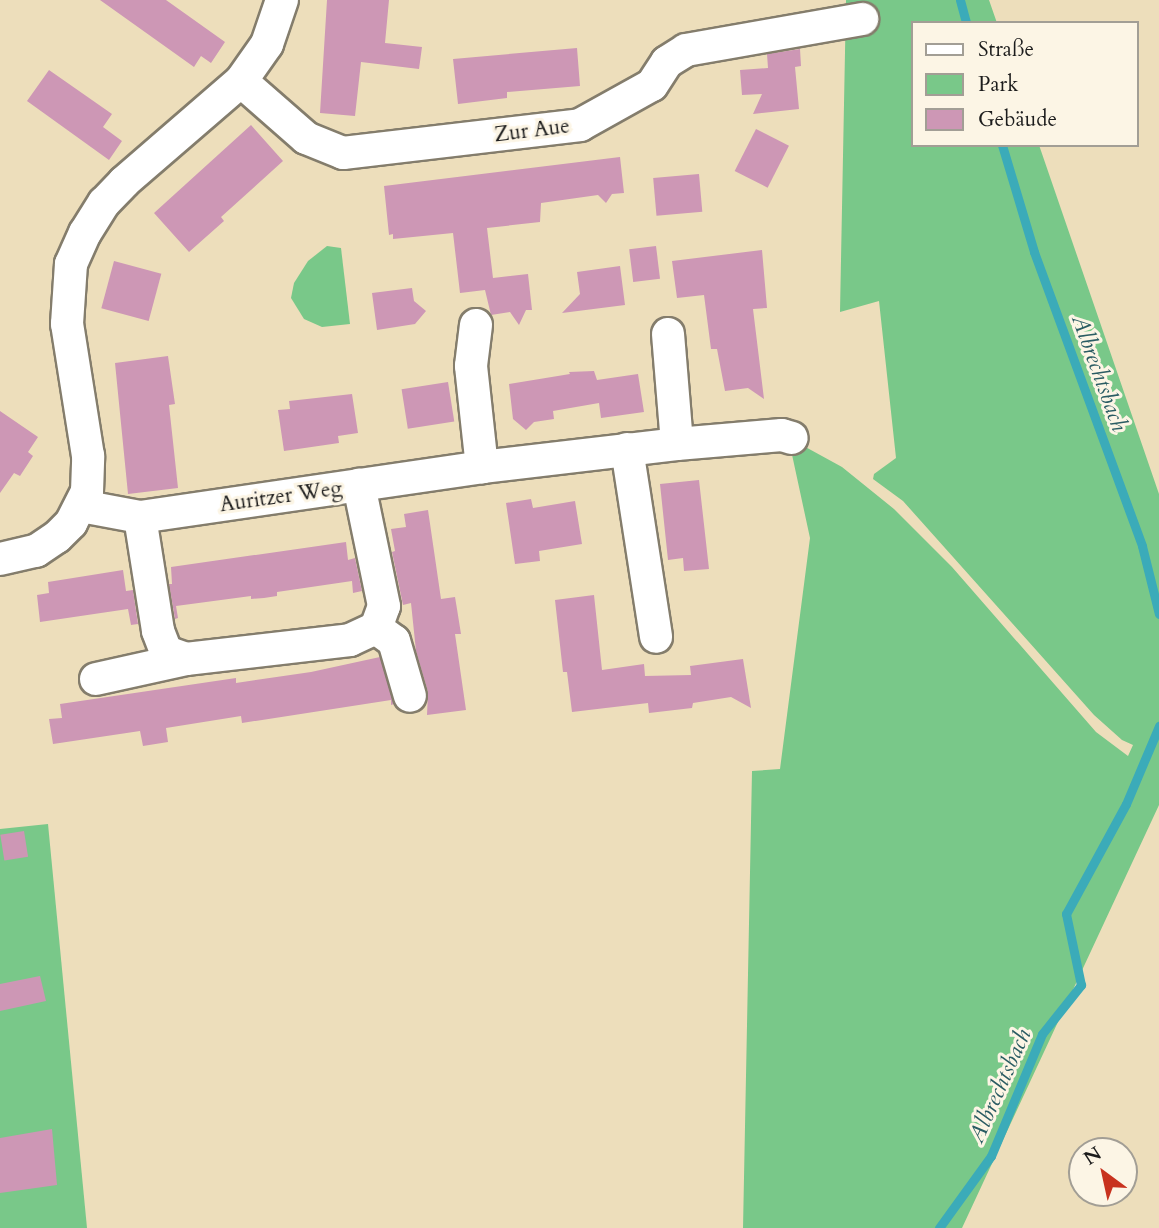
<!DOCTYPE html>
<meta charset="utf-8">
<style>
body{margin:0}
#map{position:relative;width:1159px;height:1228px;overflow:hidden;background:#eddebb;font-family:Cardo,serif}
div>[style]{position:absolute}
.green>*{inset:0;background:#79c889}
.stream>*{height:9px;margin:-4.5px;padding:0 4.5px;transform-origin:4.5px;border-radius:4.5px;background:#3babb9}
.building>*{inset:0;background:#cd97b5;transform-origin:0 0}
.roads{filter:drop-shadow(2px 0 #847d6c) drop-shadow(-2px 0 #847d6c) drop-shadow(0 2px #847d6c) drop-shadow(0 -2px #847d6c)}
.minor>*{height:32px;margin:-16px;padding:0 16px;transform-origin:16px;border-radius:16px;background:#fff}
span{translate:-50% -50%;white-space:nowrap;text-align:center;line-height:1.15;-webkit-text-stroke:6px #fcf5e5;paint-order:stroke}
.street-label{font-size:21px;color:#1c1c1c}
.water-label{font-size:23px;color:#2a5c63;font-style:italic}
.legend{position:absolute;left:911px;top:21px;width:228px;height:126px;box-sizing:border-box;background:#fcf5e5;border:2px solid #a29e95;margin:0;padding:9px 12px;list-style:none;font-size:21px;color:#1c1c1c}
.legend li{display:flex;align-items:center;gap:14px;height:35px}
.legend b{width:35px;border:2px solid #a29e95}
.north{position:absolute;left:1068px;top:1137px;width:70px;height:70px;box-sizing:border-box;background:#fcf5e5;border:2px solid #a29e95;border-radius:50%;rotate:327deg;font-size:19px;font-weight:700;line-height:28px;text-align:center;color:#1c1c1c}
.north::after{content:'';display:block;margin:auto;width:24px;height:32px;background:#c8321e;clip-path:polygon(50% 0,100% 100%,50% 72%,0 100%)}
</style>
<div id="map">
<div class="green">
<i style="clip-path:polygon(846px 0,989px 0,997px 23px,912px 23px,912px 145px,1039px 145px,1159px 494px,1159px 805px,962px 1228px,743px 1228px,752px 771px,780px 769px,810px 538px,791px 450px,800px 444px,842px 467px,894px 509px,952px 567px,1096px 732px,1128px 756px,1133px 745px,1122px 740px,1094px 715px,903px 501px,873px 479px,874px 474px,896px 458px,879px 301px,840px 312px)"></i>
<i style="clip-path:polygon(327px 246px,341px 248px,350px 324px,322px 327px,304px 319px,291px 298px,294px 283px,308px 261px)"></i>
<i style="clip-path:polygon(48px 824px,87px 1228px,0 1228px,0 829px)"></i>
</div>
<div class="stream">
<i style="left:960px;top:0;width:24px;rotate:75deg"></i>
<i style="left:1002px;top:145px;width:112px;rotate:73.3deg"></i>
<i style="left:1034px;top:252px;width:313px;rotate:69.8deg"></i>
<i style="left:1142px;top:546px;width:70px;rotate:76deg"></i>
<i style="left:939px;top:1228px;width:89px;rotate:-54.2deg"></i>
<i style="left:991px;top:1156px;width:132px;rotate:-67.3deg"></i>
<i style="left:1042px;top:1034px;width:63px;rotate:-51.5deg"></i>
<i style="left:1081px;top:985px;width:73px;rotate:-101.9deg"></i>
<i style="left:1066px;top:914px;width:125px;rotate:-61.4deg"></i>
<i style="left:1126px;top:804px;width:85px;rotate:-67.1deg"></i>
</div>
<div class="building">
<i style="clip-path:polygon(100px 0,166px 0,225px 42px,211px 63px,201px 56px,194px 67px)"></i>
<i style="clip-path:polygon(327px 0,389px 0,385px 43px,422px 47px,419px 69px,361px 62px,355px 116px,320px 113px)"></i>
<i style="clip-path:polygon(577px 48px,580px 86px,507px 92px,507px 98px,458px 104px,453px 59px)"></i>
<i style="clip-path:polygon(800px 49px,801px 66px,795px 67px,799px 109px,753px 114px,762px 94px,742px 95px,740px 70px,768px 68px,767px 54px)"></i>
<i style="clip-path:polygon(49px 70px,112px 114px,103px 127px,122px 141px,109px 160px,27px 101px)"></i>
<i style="clip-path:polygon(251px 125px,283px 161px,221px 217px,224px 221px,189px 252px,154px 213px)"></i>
<i style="left:756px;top:129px;width:37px;height:47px;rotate:27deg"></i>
<i style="clip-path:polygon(620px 157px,624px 193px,612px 194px,606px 203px,598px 195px,541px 203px,540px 222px,487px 228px,493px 278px,528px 274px,532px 310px,526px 310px,519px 325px,510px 312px,491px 315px,485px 290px,460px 293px,453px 233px,393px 239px,393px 234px,389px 235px,384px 186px)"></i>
<i style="left:699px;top:174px;width:38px;height:46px;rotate:85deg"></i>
<i style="left:656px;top:246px;width:33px;height:27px;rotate:83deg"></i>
<i style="clip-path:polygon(762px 250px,767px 308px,753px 309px,764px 399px,748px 388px,725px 391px,717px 349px,711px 349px,704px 295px,677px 298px,672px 261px)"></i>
<i style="left:114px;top:261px;width:49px;height:49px;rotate:15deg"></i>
<i style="clip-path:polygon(620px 266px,625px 305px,562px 313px,580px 294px,577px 272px)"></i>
<i style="clip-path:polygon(412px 288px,414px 301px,426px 311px,415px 324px,377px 330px,372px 293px)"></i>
<i style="clip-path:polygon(168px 356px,175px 404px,169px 405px,178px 488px,128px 494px,115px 363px)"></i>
<i style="clip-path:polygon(594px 371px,597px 380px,638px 374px,644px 412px,601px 418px,599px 403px,553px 411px,554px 419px,534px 422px,526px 430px,513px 419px,509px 384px,570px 374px,569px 372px)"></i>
<i style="left:448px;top:382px;width:40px;height:47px;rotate:81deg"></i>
<i style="clip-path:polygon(352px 394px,358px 433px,338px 436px,339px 443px,284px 451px,278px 410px,290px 409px,289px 401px)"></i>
<i style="clip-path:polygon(0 411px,38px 437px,28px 452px,33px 456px,20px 476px,14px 473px,0 493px)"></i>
<i style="clip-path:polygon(699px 480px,709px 569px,684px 571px,683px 558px,668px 560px,660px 484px)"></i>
<i style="clip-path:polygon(531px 499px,533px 508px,575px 501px,582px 544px,539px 551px,540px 561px,515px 564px,506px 503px)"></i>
<i style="clip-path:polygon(428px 510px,441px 599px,455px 597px,457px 609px,461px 634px,455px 634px,466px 710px,427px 715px,428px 692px,416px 651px,411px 603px,403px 605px,392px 552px,395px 551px,391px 529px,406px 527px,404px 514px)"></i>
<i style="clip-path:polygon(346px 542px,348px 560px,355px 558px,362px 591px,353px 593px,352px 581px,277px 592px,277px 596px,264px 598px,251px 599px,251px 596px,176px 606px,178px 618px,175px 619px,169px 584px,172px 584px,171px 567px)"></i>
<i style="clip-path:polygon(123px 570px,126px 591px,133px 590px,138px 624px,131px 625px,128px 609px,40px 622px,37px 595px,49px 593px,48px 582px)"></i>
<i style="clip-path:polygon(594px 595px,602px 670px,644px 664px,645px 676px,691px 675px,690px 666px,743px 659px,751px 708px,731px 697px,693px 703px,692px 708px,649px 713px,648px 703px,572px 712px,567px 672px,563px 672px,555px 600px)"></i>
<i style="clip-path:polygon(380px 657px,394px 704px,391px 705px,391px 700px,242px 723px,241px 716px,166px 728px,168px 742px,143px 746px,140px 731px,53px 744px,49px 719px,62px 718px,60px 704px,236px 678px,236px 683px,311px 672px)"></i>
<i style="left:24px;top:831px;width:26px;height:24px;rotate:81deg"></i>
<i style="clip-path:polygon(40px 976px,46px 1001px,0 1011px,0 984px)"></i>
<i style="clip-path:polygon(52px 1129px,57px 1185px,0 1193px,0 1138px)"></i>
</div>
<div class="roads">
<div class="minor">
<i style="left:241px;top:81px;width:86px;rotate:41.2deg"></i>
<i style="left:306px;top:138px;width:40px;rotate:22deg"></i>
<i style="left:343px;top:153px;width:239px;rotate:-6.7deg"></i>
<i style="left:580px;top:125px;width:82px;rotate:-29.1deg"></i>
<i style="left:652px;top:85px;width:27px;rotate:-57deg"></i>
<i style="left:667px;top:62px;width:22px;rotate:-32deg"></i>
<i style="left:686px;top:50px;width:179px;rotate:-10deg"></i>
<i style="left:476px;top:325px;width:41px;rotate:97deg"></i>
<i style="left:471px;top:366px;width:102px;rotate:83.8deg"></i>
<i style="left:668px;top:334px;width:110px;rotate:85.3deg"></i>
<i style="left:627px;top:449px;width:190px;rotate:81.2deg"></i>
<i style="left:81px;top:506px;width:60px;rotate:10.6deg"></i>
<i style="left:140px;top:517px;width:346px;rotate:-8.3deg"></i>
<i style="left:482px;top:467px;width:196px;rotate:-6.7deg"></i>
<i style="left:677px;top:444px;width:105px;rotate:-4.9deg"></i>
<i style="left:782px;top:435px;width:10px;rotate:17deg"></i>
<i style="left:140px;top:517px;width:115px;rotate:81deg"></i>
<i style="left:158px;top:631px;width:22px;rotate:69deg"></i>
<i style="left:166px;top:652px;width:21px;rotate:19deg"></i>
<i style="left:186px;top:659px;width:165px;rotate:-6.6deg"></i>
<i style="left:350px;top:640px;width:29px;rotate:-25deg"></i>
<i style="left:376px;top:628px;width:23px;rotate:-70deg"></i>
<i style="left:384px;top:606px;width:124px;rotate:-101.7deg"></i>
<i style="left:0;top:559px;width:37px;rotate:-13deg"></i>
<i style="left:36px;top:551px;width:25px;rotate:-34deg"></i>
<i style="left:57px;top:537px;width:20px;rotate:-45deg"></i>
<i style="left:71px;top:523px;width:35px;rotate:-63deg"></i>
<i style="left:87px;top:492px;width:36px;rotate:-88deg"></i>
<i style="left:88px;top:456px;width:134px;rotate:-99deg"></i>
<i style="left:67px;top:324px;width:60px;rotate:-86.2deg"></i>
<i style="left:71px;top:264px;width:34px;rotate:-66deg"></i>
<i style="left:85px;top:233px;width:36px;rotate:-58deg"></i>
<i style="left:104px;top:203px;width:29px;rotate:-46deg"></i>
<i style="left:124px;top:182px;width:155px;rotate:-40.8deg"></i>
<i style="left:241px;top:81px;width:45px;rotate:-54.9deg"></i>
<i style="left:267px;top:44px;width:46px;rotate:-71.2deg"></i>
<i style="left:376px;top:628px;width:22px;rotate:36deg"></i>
<i style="left:394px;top:641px;width:57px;rotate:73.8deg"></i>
<i style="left:96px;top:679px;width:92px;rotate:-12.5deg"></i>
</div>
</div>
<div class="street-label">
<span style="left:532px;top:131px;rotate:-7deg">Zur Aue</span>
<span style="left:281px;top:497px;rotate:-8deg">Auritzer Weg</span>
</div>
<div class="water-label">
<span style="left:1099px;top:373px;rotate:70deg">Albrechtsbach</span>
<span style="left:1000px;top:1086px;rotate:-66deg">Albrechtsbach</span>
</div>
<ul class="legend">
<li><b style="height:9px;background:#fff"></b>Straße</li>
<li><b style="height:19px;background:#79c889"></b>Park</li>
<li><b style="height:19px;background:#cd97b5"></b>Gebäude</li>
</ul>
<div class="north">N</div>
</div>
